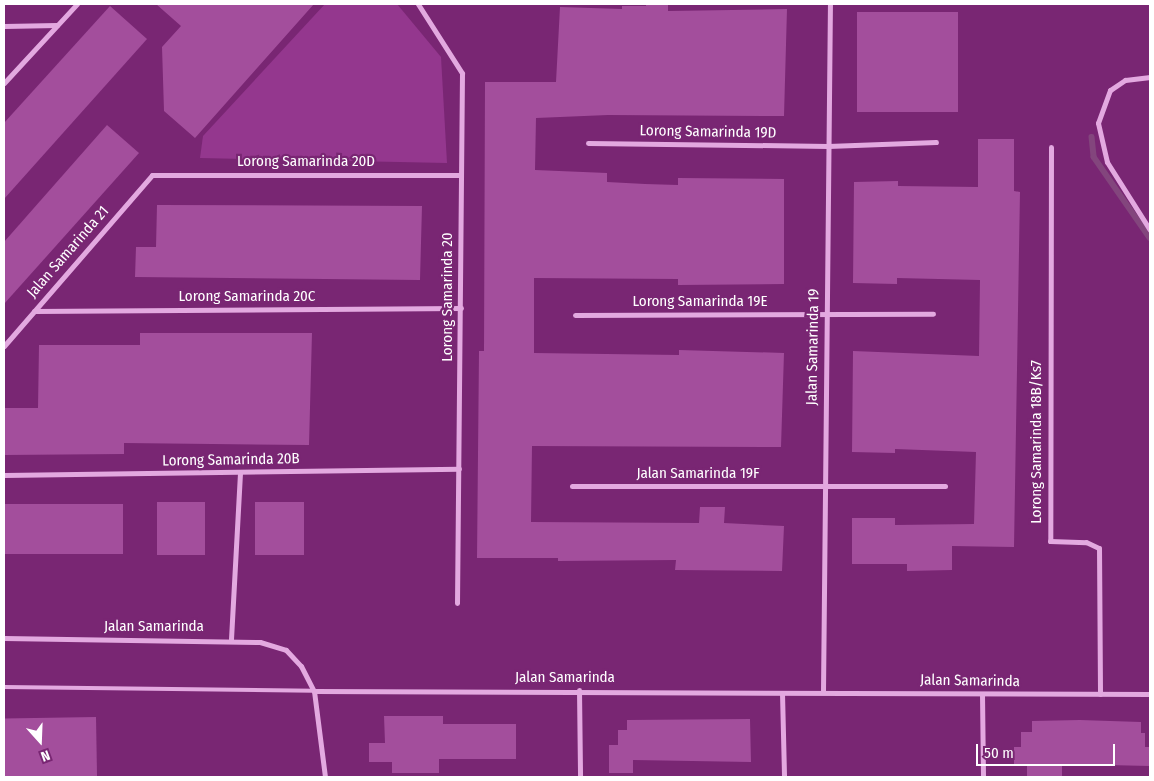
<!DOCTYPE html>
<style>
body{margin:0}
#map{position:relative;width:1154px;height:781px;overflow:hidden;background:#792673;font-family:"Fira Sans Condensed",sans-serif}
div>[style]{position:absolute}
.green>*{inset:0;background:#94378e}
.stream>*{height:5.5px;margin:-2.75px;padding:0 2.75px;transform-origin:2.75px;border-radius:2.75px;background:#83457d}
.building>*{inset:0;background:#a34e9c;transform-origin:0 0}
.lane>*{height:4px;margin:-2px;padding:0 2px;transform-origin:2px;border-radius:2px;background:#e3a9e0}
.street>*{height:5px;margin:-2.5px;padding:0 2.5px;transform-origin:2.5px;border-radius:2.5px;background:#e3a9e0}
span{translate:-50% -50%;white-space:nowrap;text-align:center;line-height:1.15;-webkit-text-stroke:4.5px #792673;paint-order:stroke}
.street-label{font-size:15px;color:#fff}
.frame{position:absolute;inset:0;border:5px solid #fff;pointer-events:none}
.north{position:absolute;left:15px;top:716px;width:50px;height:50px;-webkit-text-stroke:4px #792673;paint-order:stroke;rotate:160deg;font-size:14px;font-weight:700;line-height:20px;text-align:center;color:#fff}
.north::after{content:'';display:block;margin:auto;width:18px;height:22px;background:#fff;clip-path:polygon(50% 0,100% 100%,50% 72%,0 100%)}
.scale{position:absolute;left:976px;top:744px;width:139px;height:22px;box-sizing:border-box;border:2px solid #fff;border-top:0;padding-left:6px;font-size:15px;line-height:18px;white-space:nowrap;color:#fff;-webkit-text-stroke:4px #792673;paint-order:stroke}
</style>
<div id="map">
<div class="green">
<i style="clip-path:polygon(325px 4px,397px 4px,441px 57px,447px 163px,200px 158px,203px 136px)"></i>
</div>
<div class="stream">
<i style="left:1092px;top:137px;width:20px;rotate:84deg"></i>
<i style="left:1094px;top:157px;width:98px;rotate:55.3deg"></i>
</div>
<div class="building">
<i style="clip-path:polygon(156px 4px,314px 4px,195px 138px,164px 111px,162px 47px,181px 26px)"></i>
<i style="clip-path:polygon(646px 4px,668px 4px,668px 11px,787px 9px,784px 116px,608px 115px,536px 118px,535px 170px,607px 173px,607px 182px,645px 184px,678px 185px,678px 178px,784px 179px,784px 284px,678px 285px,678px 279px,534px 278px,534px 353px,679px 355px,679px 350px,784px 353px,781px 447px,532px 446px,531px 522px,699px 523px,700px 507px,725px 507px,724px 523px,784px 526px,782px 571px,675px 570px,676px 560px,558px 561px,558px 558px,477px 558px,479px 351px,484px 351px,485px 82px,556px 82px,560px 7px,622px 9px,622px 6px,646px 6px)"></i>
<i style="clip-path:polygon(110px 6px,147px 39px,4px 199px,4px 123px)"></i>
<i style="left:857px;top:12px;width:101px;height:100px"></i>
<i style="clip-path:polygon(107px 125px,139px 153px,4px 304px,4px 242px)"></i>
<i style="clip-path:polygon(978px 139px,1014px 139px,1014px 191px,1020px 192px,1014px 547px,952px 546px,952px 570px,907px 571px,907px 564px,852px 564px,852px 518px,895px 518px,895px 525px,974px 524px,976px 452px,895px 449px,895px 453px,852px 452px,853px 351px,979px 356px,980px 280px,897px 278px,897px 284px,853px 283px,854px 182px,898px 181px,898px 186px,978px 187px)"></i>
<i style="clip-path:polygon(157px 205px,422px 206px,420px 280px,135px 277px,136px 247px,156px 247px)"></i>
<i style="clip-path:polygon(140px 333px,312px 333px,309px 445px,124px 443px,124px 454px,4px 455px,4px 408px,38px 408px,39px 345px,140px 345px)"></i>
<i style="left:157px;top:502px;width:48px;height:53px"></i>
<i style="left:304px;top:502px;width:53px;height:49px;rotate:90deg"></i>
<i style="left:4px;top:504px;width:119px;height:50px"></i>
<i style="clip-path:polygon(384px 716px,443px 716px,443px 724px,516px 724px,516px 759px,439px 759px,439px 773px,392px 773px,392px 762px,369px 762px,369px 743px,385px 743px)"></i>
<i style="left:96px;top:717px;width:60px;height:92px;rotate:89deg"></i>
<i style="clip-path:polygon(750px 719px,751px 762px,633px 760px,633px 773px,609px 773px,609px 745px,618px 745px,618px 730px,627px 730px,627px 720px)"></i>
<i style="clip-path:polygon(1080px 720px,1141px 722px,1141px 733px,1145px 733px,1145px 747px,1150px 747px,1150px 766px,1062px 764px,1062px 777px,1027px 777px,1027px 765px,1014px 765px,1014px 747px,1021px 747px,1021px 732px,1032px 732px,1032px 721px)"></i>
</div>
<div class="lane">
<i style="left:4px;top:687px;width:310px;rotate:0.7deg"></i>
</div>
<div class="street">
<i style="left:418px;top:4px;width:82px;rotate:57.5deg"></i>
<i style="left:462px;top:73px;width:530px;rotate:90.54deg"></i>
<i style="left:4px;top:26px;width:53px;rotate:-1.1deg"></i>
<i style="left:1150px;top:77px;width:25px;rotate:173deg"></i>
<i style="left:1125px;top:80px;width:18px;rotate:146deg"></i>
<i style="left:1110px;top:90px;width:35px;rotate:110deg"></i>
<i style="left:1098px;top:123px;width:40px;rotate:77deg"></i>
<i style="left:1107px;top:162px;width:80px;rotate:57.7deg"></i>
<i style="left:4px;top:83px;width:108px;rotate:-47.3deg"></i>
<i style="left:588px;top:143px;width:240px;rotate:0.7deg"></i>
<i style="left:828px;top:146px;width:108px;rotate:-2.1deg"></i>
<i style="left:1051px;top:147px;width:394px;rotate:90.1deg"></i>
<i style="left:1050px;top:541px;width:36px;rotate:2deg"></i>
<i style="left:1086px;top:542px;width:14px;rotate:25deg"></i>
<i style="left:1099px;top:548px;width:146px;rotate:89.6deg"></i>
<i style="left:34px;top:311px;width:427px;rotate:-0.4deg"></i>
<i style="left:575px;top:315px;width:358px;rotate:-0.2deg"></i>
<i style="left:4px;top:346px;width:226px;rotate:-49.1deg"></i>
<i style="left:152px;top:175px;width:308px"></i>
<i style="left:4px;top:475px;width:455px;rotate:-0.8deg"></i>
<i style="left:572px;top:486px;width:373px"></i>
<i style="left:4px;top:638px;width:256px;rotate:0.9deg"></i>
<i style="left:260px;top:642px;width:27px;rotate:17deg"></i>
<i style="left:286px;top:650px;width:22px;rotate:47deg"></i>
<i style="left:301px;top:666px;width:28px;rotate:63deg"></i>
<i style="left:314px;top:691px;width:836px;rotate:0.21deg"></i>
<i style="left:231px;top:639px;width:167px;rotate:-86.9deg"></i>
<i style="left:579px;top:690px;width:87px;rotate:89.3deg"></i>
<i style="left:314px;top:691px;width:87px;rotate:82.7deg"></i>
<i style="left:823px;top:691px;width:687px;rotate:-89.42deg"></i>
<i style="left:782px;top:693px;width:84px;rotate:88.6deg"></i>
<i style="left:982px;top:694px;width:83px;rotate:89.3deg"></i>
</div>
<div class="street-label">
<span style="left:708px;top:132px;rotate:1deg">Lorong Samarinda 19D</span>
<span style="left:306px;top:162px">Lorong Samarinda 20D</span>
<span style="left:68px;top:252px;rotate:-49deg">Jalan Samarinda 21</span>
<span style="left:247px;top:297px">Lorong Samarinda 20C</span>
<span style="left:448px;top:297px;rotate:-90deg">Lorong Samarinda 20</span>
<span style="left:700px;top:302px">Lorong Samarinda 19E</span>
<span style="left:813px;top:347px;rotate:-89deg">Jalan Samarinda 19</span>
<span style="left:1037px;top:442px;rotate:-90deg">Lorong Samarinda 18B/Ks7</span>
<span style="left:231px;top:460px;rotate:-1deg">Lorong Samarinda 20B</span>
<span style="left:698px;top:474px">Jalan Samarinda 19F</span>
<span style="left:154px;top:627px">Jalan Samarinda</span>
<span style="left:565px;top:678px">Jalan Samarinda</span>
<span style="left:970px;top:681px;rotate:1deg">Jalan Samarinda</span>
</div>
<div class="frame"></div>
<div class="north">N</div>
<div class="scale">50 m</div>
</div>
